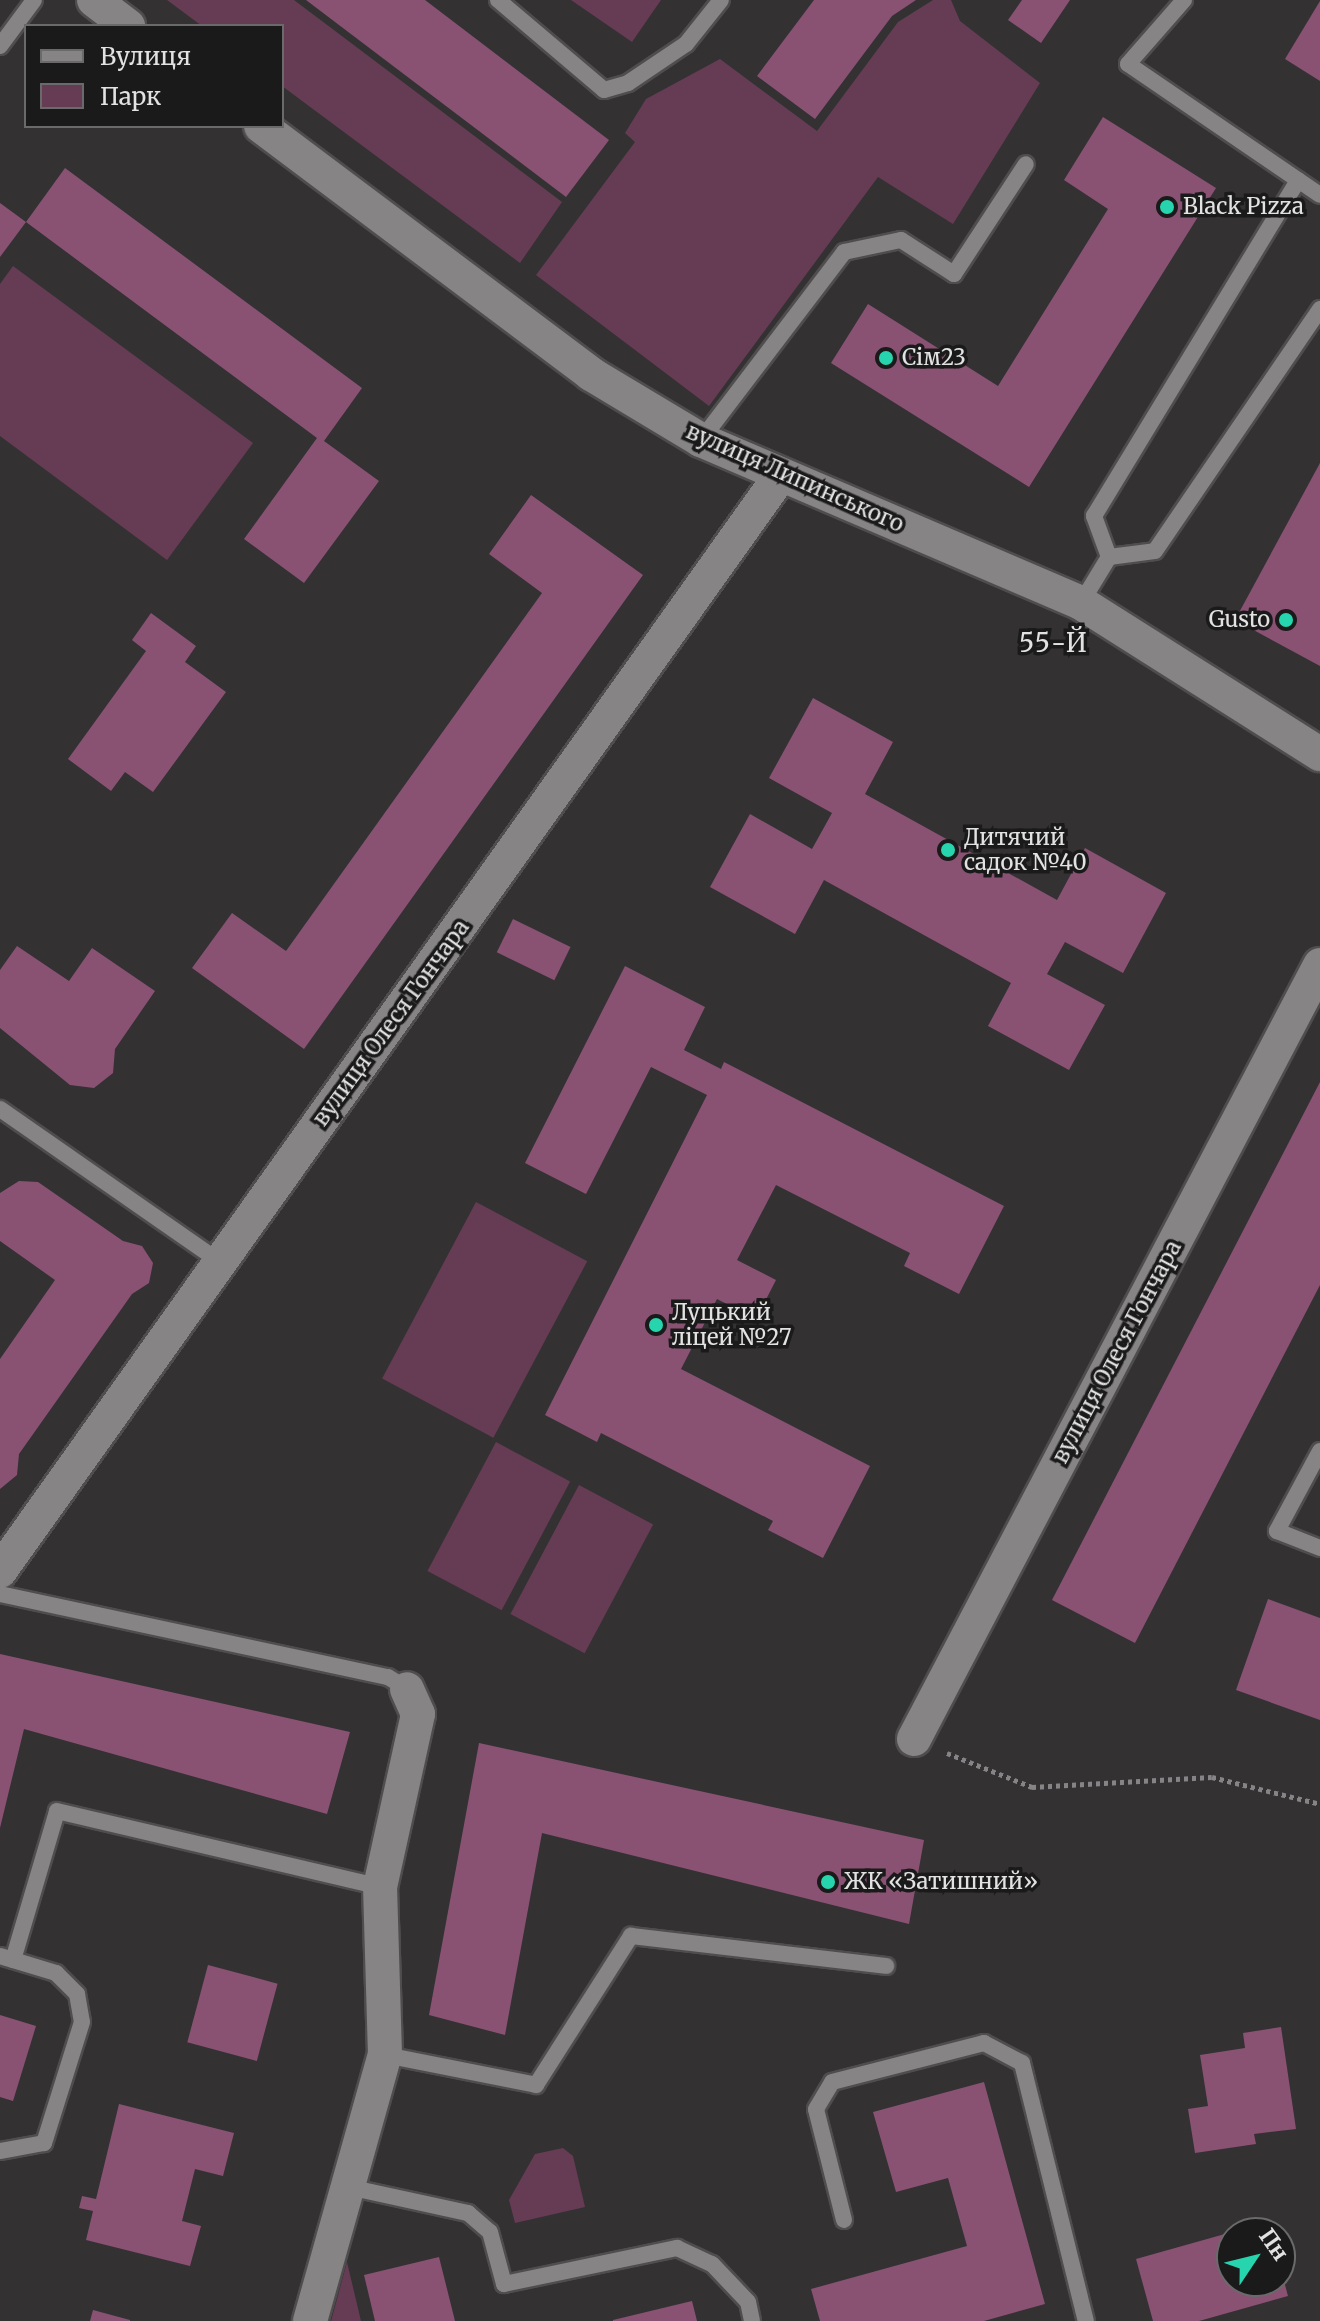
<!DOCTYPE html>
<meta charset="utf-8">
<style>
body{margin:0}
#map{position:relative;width:1320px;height:2321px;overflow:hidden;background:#343133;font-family:Merriweather,serif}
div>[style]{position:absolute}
.green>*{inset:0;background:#653c54;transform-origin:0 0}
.building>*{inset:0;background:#895273;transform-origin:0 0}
.path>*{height:5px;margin-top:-2.5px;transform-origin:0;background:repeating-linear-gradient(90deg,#868486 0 4px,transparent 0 8px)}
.roads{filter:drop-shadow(2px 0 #4f4d4e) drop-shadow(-2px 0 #4f4d4e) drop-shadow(0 2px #4f4d4e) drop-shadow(0 -2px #4f4d4e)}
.lane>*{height:16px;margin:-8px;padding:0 8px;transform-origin:8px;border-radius:8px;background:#878485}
.street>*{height:34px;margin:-17px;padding:0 17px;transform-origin:17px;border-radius:17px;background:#878485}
.dots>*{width:22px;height:22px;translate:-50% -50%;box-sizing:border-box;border:4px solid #1b1a1a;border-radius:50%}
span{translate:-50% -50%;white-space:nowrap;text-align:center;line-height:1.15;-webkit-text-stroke:7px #1b1a1a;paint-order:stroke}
.poi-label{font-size:22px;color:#e3e2e3}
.left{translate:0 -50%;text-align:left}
.right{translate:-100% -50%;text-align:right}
.street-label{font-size:22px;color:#e3e2e3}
.quarter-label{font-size:26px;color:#e3e2e3;letter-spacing:2px}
.legend{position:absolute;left:24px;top:24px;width:260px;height:104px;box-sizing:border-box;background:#1b1a1a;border:2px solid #6b6a6a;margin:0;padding:10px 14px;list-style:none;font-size:24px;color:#e3e2e3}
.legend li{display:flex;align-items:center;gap:16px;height:40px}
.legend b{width:40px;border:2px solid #6b6a6a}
.north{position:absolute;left:1216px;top:2217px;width:80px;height:80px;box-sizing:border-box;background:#1b1a1a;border:2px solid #6b6a6a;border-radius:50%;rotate:55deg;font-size:22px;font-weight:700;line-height:32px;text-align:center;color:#e3e2e3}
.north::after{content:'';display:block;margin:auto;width:28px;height:36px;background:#26d5ae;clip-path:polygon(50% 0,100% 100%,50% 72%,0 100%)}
</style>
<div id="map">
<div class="green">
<i style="clip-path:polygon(167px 0,294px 0,562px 202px,520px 263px,282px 86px,282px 26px,202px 26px)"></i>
<i style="clip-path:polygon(571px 0,661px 0,632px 42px)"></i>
<i style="clip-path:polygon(933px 0,951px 0,960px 21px,1040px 83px,953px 224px,878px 177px,709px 406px,536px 275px,635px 142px,625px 133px,646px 99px,720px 59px,817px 131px,898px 22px)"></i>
<i style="clip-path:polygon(13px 266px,253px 443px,167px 560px,0 436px,0 284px)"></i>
<i style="left:476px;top:1202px;width:126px;height:200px;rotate:28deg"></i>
<i style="left:496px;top:1442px;width:84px;height:146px;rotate:28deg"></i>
<i style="left:579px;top:1485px;width:84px;height:146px;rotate:28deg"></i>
<i style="clip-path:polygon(563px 2148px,573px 2156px,585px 2207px,515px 2223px,509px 2200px,535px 2154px)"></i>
<i style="clip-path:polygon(347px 2262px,361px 2321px,331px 2321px)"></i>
</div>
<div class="building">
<i style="clip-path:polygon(306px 0,425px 0,609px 140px,566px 197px)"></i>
<i style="clip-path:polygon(814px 0,916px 0,892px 16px,815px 119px,757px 76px)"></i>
<i style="clip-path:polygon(1022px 0,1070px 0,1041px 43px,1008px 20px)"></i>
<i style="clip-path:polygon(1320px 1px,1320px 81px,1285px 59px)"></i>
<i style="clip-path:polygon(1103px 117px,1216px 188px,1029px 487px,831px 363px,868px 304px,998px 386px,1108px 209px,1064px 180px)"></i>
<i style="clip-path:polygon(65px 168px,362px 388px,324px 441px,379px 481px,304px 583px,244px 539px,317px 438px,26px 222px)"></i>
<i style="clip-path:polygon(0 203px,26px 222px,0 257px)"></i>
<i style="clip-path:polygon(1320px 463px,1320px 666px,1235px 620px)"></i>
<i style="clip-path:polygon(531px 495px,643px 575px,304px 1049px,192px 968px,232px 913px,286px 951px,542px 593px,489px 554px)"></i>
<i style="clip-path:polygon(151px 613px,196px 646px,185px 662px,226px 692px,153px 792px,125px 772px,111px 791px,68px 759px,146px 651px,132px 640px)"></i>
<i style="clip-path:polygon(813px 698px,893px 742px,865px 794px,1057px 900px,1085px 848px,1166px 893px,1123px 973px,1065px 942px,1047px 974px,1105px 1005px,1069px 1070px,988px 1026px,1011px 983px,824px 880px,795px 934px,710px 887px,750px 814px,812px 849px,832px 813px,769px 778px)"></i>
<i style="left:513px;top:919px;width:64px;height:37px;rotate:26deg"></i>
<i style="clip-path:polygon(17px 946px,69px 981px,92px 948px,155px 991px,115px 1049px,113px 1073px,94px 1088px,70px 1085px,0 1028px,0 970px)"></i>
<i style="clip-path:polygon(625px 966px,705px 1007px,684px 1050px,721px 1069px,724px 1062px,1004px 1206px,959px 1294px,904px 1266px,910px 1253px,776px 1185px,737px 1260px,776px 1280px,756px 1319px,717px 1299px,681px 1369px,870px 1466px,823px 1558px,768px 1530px,773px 1521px,601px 1433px,597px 1442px,545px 1415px,707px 1095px,651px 1067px,586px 1194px,525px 1163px)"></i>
<i style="clip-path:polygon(1320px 1082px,1320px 1285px,1135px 1643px,1052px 1600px)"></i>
<i style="clip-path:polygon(19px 1181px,38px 1182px,123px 1241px,142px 1246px,153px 1263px,149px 1283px,132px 1294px,19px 1454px,17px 1475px,0 1489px,0 1359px,55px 1280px,0 1241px,0 1193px)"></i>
<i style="clip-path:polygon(1268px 1599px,1320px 1618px,1320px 1720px,1236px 1690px)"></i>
<i style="clip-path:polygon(0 1654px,350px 1732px,327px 1814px,24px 1729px,0 1828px)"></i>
<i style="clip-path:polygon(479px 1743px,924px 1840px,909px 1924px,542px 1833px,505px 2035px,429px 2015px)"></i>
<i style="left:208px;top:1965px;width:72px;height:80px;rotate:15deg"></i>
<i style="clip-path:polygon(0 2015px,36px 2026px,13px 2101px,0 2097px)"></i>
<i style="clip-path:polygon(1281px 2027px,1296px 2129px,1254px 2134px,1256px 2144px,1195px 2153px,1188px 2109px,1208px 2106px,1200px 2055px,1245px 2048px,1243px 2033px)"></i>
<i style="clip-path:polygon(984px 2082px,1045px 2304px,984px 2321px,820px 2321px,811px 2289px,967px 2246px,948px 2178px,896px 2192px,873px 2112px)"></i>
<i style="clip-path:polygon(119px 2104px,234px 2133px,223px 2176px,195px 2169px,182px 2221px,201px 2226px,190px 2266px,86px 2240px,93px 2211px,79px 2208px,82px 2196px,96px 2199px)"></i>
<i style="clip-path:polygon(1268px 2223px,1271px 2233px,1233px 2233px,1233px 2232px)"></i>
<i style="clip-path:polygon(1232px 2232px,1232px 2281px,1280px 2281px,1281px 2270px,1288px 2296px,1199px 2321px,1153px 2321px,1136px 2259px)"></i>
<i style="clip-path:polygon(439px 2257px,455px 2321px,375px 2321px,364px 2275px)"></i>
<i style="clip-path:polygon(692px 2301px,697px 2321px,613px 2321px,613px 2320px)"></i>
<i style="clip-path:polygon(93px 2310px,130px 2320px,130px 2321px,90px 2321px)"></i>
</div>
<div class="path">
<i style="left:947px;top:1753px;width:92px;rotate:21.8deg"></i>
<i style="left:1032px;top:1787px;width:180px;rotate:-3.2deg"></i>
<i style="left:1212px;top:1777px;width:111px;rotate:14deg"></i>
</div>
<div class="roads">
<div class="lane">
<i style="left:498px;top:0;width:139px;rotate:40.3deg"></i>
<i style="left:604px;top:90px;width:25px;rotate:-16deg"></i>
<i style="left:628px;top:83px;width:70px;rotate:-33.9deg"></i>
<i style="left:686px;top:44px;width:56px;rotate:-51.5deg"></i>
<i style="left:1184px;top:0;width:85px;rotate:131.2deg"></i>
<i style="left:1128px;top:64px;width:232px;rotate:34.3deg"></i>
<i style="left:0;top:46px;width:57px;rotate:-53.5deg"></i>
<i style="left:701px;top:440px;width:236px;rotate:-52.7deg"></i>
<i style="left:844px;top:252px;width:58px;rotate:-11.9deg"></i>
<i style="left:901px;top:240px;width:63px;rotate:32.7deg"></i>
<i style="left:954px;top:274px;width:131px;rotate:-56.8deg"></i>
<i style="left:1109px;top:557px;width:44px;rotate:-110.1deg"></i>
<i style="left:1094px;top:516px;width:393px;rotate:-58.7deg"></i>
<i style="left:1109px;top:557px;width:46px;rotate:-7.4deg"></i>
<i style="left:1155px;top:551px;width:293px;rotate:-55.7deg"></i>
<i style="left:1081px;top:603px;width:54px;rotate:-58.7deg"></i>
<i style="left:0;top:1109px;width:268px;rotate:34.8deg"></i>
<i style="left:1320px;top:1451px;width:91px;rotate:118.3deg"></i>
<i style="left:1277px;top:1531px;width:46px;rotate:21.6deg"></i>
<i style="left:0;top:1594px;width:397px;rotate:12.1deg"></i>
<i style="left:388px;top:1677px;width:22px;rotate:32deg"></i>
<i style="left:0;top:1956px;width:59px;rotate:16.9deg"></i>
<i style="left:56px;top:1973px;width:30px;rotate:45deg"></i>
<i style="left:77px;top:1994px;width:28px;rotate:80deg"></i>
<i style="left:82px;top:2022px;width:127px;rotate:107.4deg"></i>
<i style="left:44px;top:2143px;width:45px;rotate:169.7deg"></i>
<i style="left:13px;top:1960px;width:155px;rotate:-73.5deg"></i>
<i style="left:57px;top:1811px;width:332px;rotate:13.2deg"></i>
<i style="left:385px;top:2055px;width:154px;rotate:11.2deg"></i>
<i style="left:536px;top:2085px;width:177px;rotate:-57.5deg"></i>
<i style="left:631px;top:1936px;width:257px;rotate:6.7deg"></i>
<i style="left:353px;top:2188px;width:118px;rotate:12.3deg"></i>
<i style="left:468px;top:2213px;width:29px;rotate:41deg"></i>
<i style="left:490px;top:2232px;width:54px;rotate:74.9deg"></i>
<i style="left:504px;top:2284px;width:177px;rotate:-11.8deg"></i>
<i style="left:677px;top:2248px;width:38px;rotate:25deg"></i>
<i style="left:712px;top:2264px;width:52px;rotate:46.5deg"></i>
<i style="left:748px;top:2302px;width:19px;rotate:78deg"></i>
<i style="left:844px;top:2220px;width:114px;rotate:-104.2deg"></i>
<i style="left:816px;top:2109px;width:31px;rotate:-59deg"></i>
<i style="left:832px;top:2082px;width:157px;rotate:-14.4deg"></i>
<i style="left:984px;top:2043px;width:43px;rotate:27.8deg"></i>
<i style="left:1022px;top:2063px;width:266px;rotate:76.1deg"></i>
</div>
<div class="street">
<i style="left:94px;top:0;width:43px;rotate:37.4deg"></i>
<i style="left:261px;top:126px;width:413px;rotate:36.9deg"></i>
<i style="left:591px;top:374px;width:128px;rotate:31deg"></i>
<i style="left:701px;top:440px;width:413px;rotate:23.2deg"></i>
<i style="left:1081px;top:603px;width:283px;rotate:32.3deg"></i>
<i style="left:0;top:1571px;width:1346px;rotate:-54.53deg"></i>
<i style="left:914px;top:1739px;width:874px;rotate:-62.32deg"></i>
<i style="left:310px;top:2321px;width:276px;rotate:-74.3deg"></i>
<i style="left:385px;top:2055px;width:168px;rotate:-91.7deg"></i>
<i style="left:380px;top:1887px;width:177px;rotate:-77.6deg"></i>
<i style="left:418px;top:1714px;width:27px;rotate:-114deg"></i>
</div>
</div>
<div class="dots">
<i style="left:1167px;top:207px;background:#26d5ae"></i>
<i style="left:886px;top:358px;background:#26d5ae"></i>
<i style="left:1286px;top:620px;background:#26d5ae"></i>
<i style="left:948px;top:850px;background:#26d5ae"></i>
<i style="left:656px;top:1325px;background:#26d5ae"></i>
<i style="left:828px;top:1882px;background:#26d5ae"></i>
</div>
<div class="poi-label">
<span class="left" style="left:1183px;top:207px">Black Pizza</span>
<span class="left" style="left:902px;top:358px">Сім23</span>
<span class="right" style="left:1270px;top:620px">Gusto</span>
<span class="left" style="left:964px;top:850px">Дитячий<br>садок №40</span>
<span class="left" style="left:672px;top:1325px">Луцький<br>ліцей №27</span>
<span class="left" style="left:844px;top:1882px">ЖК «Затишний»</span>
</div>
<div class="street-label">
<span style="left:795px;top:478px;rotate:24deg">вулиця Липинського</span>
<span style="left:391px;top:1023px;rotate:-54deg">вулиця Олеся Гончара</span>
<span style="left:1117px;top:1352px;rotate:-62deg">вулиця Олеся Гончара</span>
</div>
<div class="quarter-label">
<span style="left:1054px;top:643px">55-Й</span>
</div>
<ul class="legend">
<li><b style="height:10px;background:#878485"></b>Вулиця</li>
<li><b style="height:22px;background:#653c54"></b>Парк</li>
</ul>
<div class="north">Пн</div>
</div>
